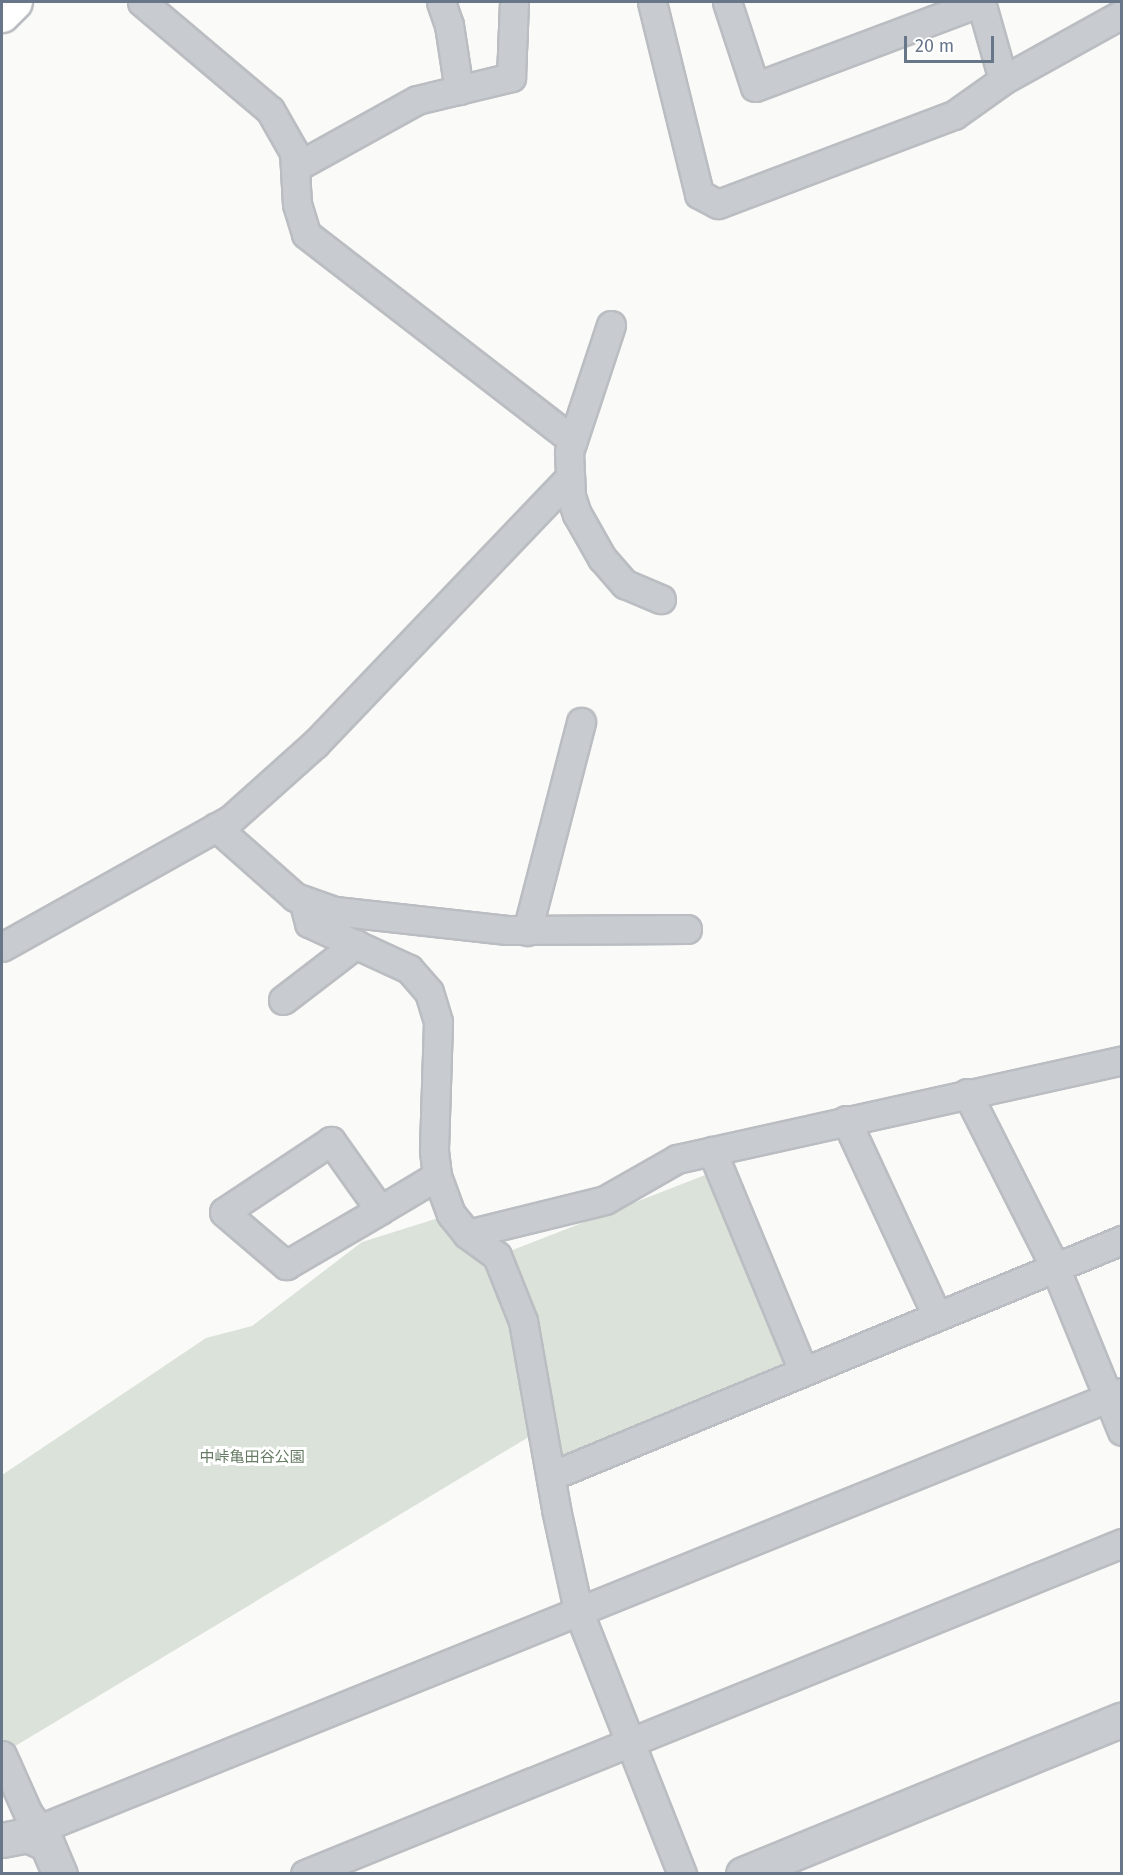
<!DOCTYPE html>
<meta charset="utf-8">
<style>
body{margin:0}
#map{position:relative;width:1123px;height:1875px;overflow:hidden;background:#fafaf8;font-family:"Fira Sans","Noto Sans JP",sans-serif}
div>[style]{position:absolute}
.green>*{inset:0;background:#dbe2d9}
.roads{filter:drop-shadow(2px 0 #babdc1) drop-shadow(-2px 0 #babdc1) drop-shadow(0 2px #babdc1) drop-shadow(0 -2px #babdc1)}
.minor>*{height:27px;margin:-13.5px;padding:0 13.5px;transform-origin:13.5px;border-radius:13.5px;background:#c8cbcf}
.tertiary>*{height:33px;margin:-16.5px;padding:0 16.5px;transform-origin:16.5px;border-radius:16.5px;background:#c8cbcf}
.trunk>*{height:33px;margin:-16.5px;padding:0 16.5px;transform-origin:16.5px;border-radius:16.5px;background:#fff}
span{translate:-50% -50%;white-space:nowrap;text-align:center;line-height:1.15;-webkit-text-stroke:6px #fff;paint-order:stroke}
.park-label{font-size:15px;color:#657b63}
.frame{position:absolute;inset:0;border:3px solid #68768a;pointer-events:none}
.scale{position:absolute;left:904px;top:36px;width:90px;height:27px;box-sizing:border-box;border:3px solid #68768a;border-top:0;padding-left:8px;font-size:18px;line-height:21px;white-space:nowrap;color:#68768a;-webkit-text-stroke:4px #fff;paint-order:stroke}
</style>
<div id="map">
<div class="green">
<i style="clip-path:polygon(718px 1170px,803px 1371px,551px 1476px,542px 1429px,2px 1754px,2px 1475px,206px 1338px,252px 1326px,362px 1242px,451px 1214px,497px 1256px)"></i>
</div>
<div class="roads">
<div class="minor">
<i style="left:142px;top:2px;width:167px;rotate:40.2deg"></i>
<i style="left:270px;top:110px;width:48px;rotate:60.3deg"></i>
<i style="left:294px;top:152px;width:52px;rotate:86.7deg"></i>
<i style="left:297px;top:204px;width:31px;rotate:73deg"></i>
<i style="left:306px;top:234px;width:337px;rotate:37.7deg"></i>
<i style="left:441px;top:2px;width:24px;rotate:71deg"></i>
<i style="left:449px;top:25px;width:66px;rotate:81.3deg"></i>
<i style="left:652px;top:2px;width:198px;rotate:76.2deg"></i>
<i style="left:699px;top:194px;width:21px;rotate:28deg"></i>
<i style="left:718px;top:204px;width:252px;rotate:-20.7deg"></i>
<i style="left:954px;top:115px;width:60px;rotate:-35.5deg"></i>
<i style="left:1003px;top:80px;width:136px;rotate:-29deg"></i>
<i style="left:727px;top:2px;width:89px;rotate:71.8deg"></i>
<i style="left:755px;top:87px;width:241px;rotate:-20.6deg"></i>
<i style="left:981px;top:2px;width:81px;rotate:74.2deg"></i>
<i style="left:296px;top:167px;width:138px;rotate:-29deg"></i>
<i style="left:417px;top:100px;width:97px;rotate:-13.7deg"></i>
<i style="left:511px;top:77px;width:75px;rotate:-87.7deg"></i>
<i style="left:611px;top:325px;width:134px;rotate:108.3deg"></i>
<i style="left:569px;top:452px;width:44px;rotate:87.4deg"></i>
<i style="left:571px;top:496px;width:19px;rotate:72deg"></i>
<i style="left:577px;top:514px;width:51px;rotate:60.4deg"></i>
<i style="left:602px;top:558px;width:35px;rotate:49deg"></i>
<i style="left:625px;top:584px;width:39px;rotate:23deg"></i>
<i style="left:216px;top:827px;width:106px;rotate:41.5deg"></i>
<i style="left:295px;top:897px;width:42px;rotate:19.3deg"></i>
<i style="left:335px;top:911px;width:173px;rotate:6.3deg"></i>
<i style="left:507px;top:930px;width:180px;rotate:-0.3deg"></i>
<i style="left:303px;top:900px;width:24px;rotate:75deg"></i>
<i style="left:309px;top:923px;width:110px;rotate:24.7deg"></i>
<i style="left:409px;top:969px;width:30px;rotate:49deg"></i>
<i style="left:429px;top:992px;width:31px;rotate:73deg"></i>
<i style="left:438px;top:1022px;width:129px;rotate:91.8deg"></i>
<i style="left:434px;top:1151px;width:25px;rotate:83deg"></i>
<i style="left:437px;top:1176px;width:40px;rotate:69.8deg"></i>
<i style="left:451px;top:1214px;width:26px;rotate:51deg"></i>
<i style="left:467px;top:1234px;width:37px;rotate:36deg"></i>
<i style="left:497px;top:1256px;width:70px;rotate:68.2deg"></i>
<i style="left:523px;top:1321px;width:191px;rotate:80deg"></i>
<i style="left:556px;top:1509px;width:103px;rotate:77.7deg"></i>
<i style="left:578px;top:1610px;width:284px;rotate:68.5deg"></i>
<i style="left:527px;top:931px;width:216px;rotate:-75.5deg"></i>
<i style="left:2px;top:947px;width:262px;rotate:-29.2deg"></i>
<i style="left:231px;top:819px;width:113px;rotate:-41.8deg"></i>
<i style="left:315px;top:744px;width:369px;rotate:-46.3deg"></i>
<i style="left:283px;top:1000px;width:92px;rotate:-37.5deg"></i>
<i style="left:967px;top:1093px;width:195px;rotate:63.2deg"></i>
<i style="left:1055px;top:1267px;width:177px;rotate:67.8deg"></i>
<i style="left:846px;top:1120px;width:216px;rotate:65.1deg"></i>
<i style="left:712px;top:1151px;width:238px;rotate:67.5deg"></i>
<i style="left:380px;top:1210px;width:85px;rotate:-125.4deg"></i>
<i style="left:331px;top:1141px;width:128px;rotate:146.4deg"></i>
<i style="left:224px;top:1212px;width:82px;rotate:40.5deg"></i>
<i style="left:286px;top:1265px;width:109px;rotate:-30.3deg"></i>
<i style="left:380px;top:1210px;width:66px;rotate:-30.8deg"></i>
<i style="left:467px;top:1234px;width:142px;rotate:-13.8deg"></i>
<i style="left:605px;top:1200px;width:83px;rotate:-29.7deg"></i>
<i style="left:677px;top:1159px;width:456px;rotate:-12.5deg"></i>
<i style="left:551px;top:1476px;width:618px;rotate:-22.46deg"></i>
<i style="left:2px;top:1755px;width:64px;rotate:65.9deg"></i>
<i style="left:28px;top:1813px;width:19px;rotate:55deg"></i>
<i style="left:36px;top:1838px;width:9px;rotate:-72deg"></i>
<i style="left:39px;top:1829px;width:1168px;rotate:-21.97deg"></i>
<i style="left:305px;top:1874px;width:882px;rotate:-22.05deg"></i>
</div>
<div class="tertiary">
<i style="left:2px;top:1840px;width:25px;rotate:-11deg"></i>
<i style="left:27px;top:1835px;width:22px;rotate:24deg"></i>
<i style="left:47px;top:1844px;width:33px;rotate:67deg"></i>
<i style="left:743px;top:1874px;width:409px;rotate:-22.2deg"></i>
</div>
<div class="trunk">
<i style="left:2px;top:15px;width:18px;rotate:-45deg"></i>
</div>
</div>
<div class="park-label">
<span style="left:252px;top:1458px">中峠亀田谷公園</span>
</div>
<div class="frame"></div>
<div class="scale">20 m</div>
</div>
